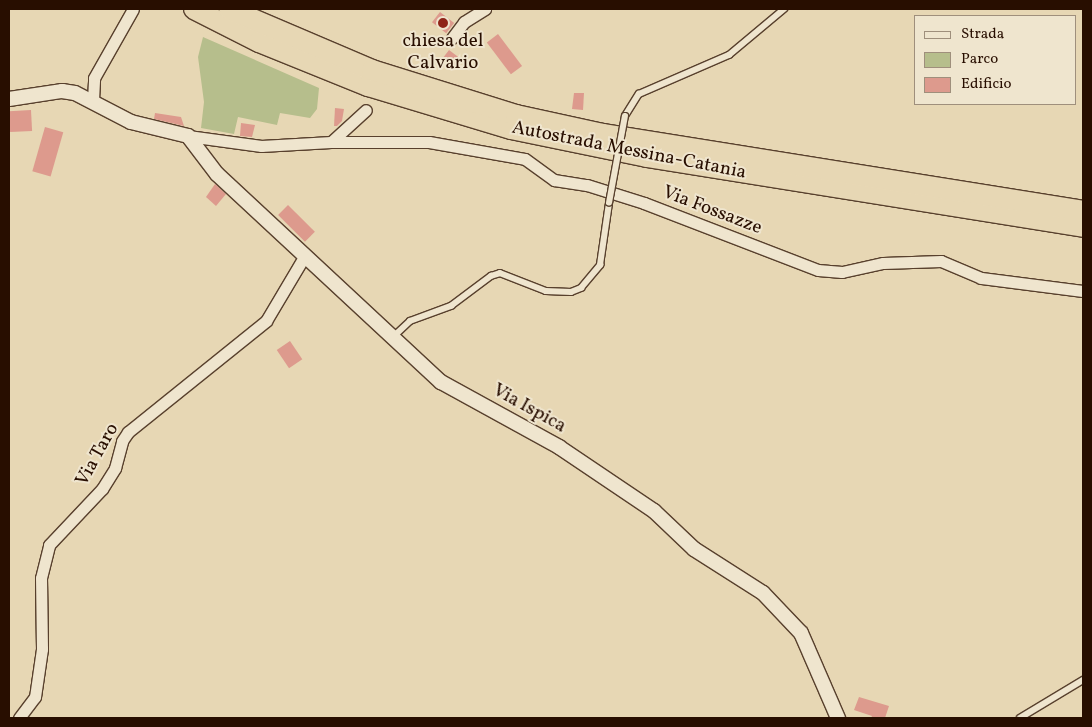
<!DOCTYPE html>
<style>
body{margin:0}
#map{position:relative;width:1092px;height:727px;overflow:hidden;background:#e7d7b4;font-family:Vollkorn,serif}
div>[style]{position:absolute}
.green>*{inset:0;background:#b6be8c}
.building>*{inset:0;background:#dd9a8d;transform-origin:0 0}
.roads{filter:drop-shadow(1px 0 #58402d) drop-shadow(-1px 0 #58402d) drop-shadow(0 1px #58402d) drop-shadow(0 -1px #58402d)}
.service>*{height:5.5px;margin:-2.75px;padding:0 2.75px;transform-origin:2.75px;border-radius:2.75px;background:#efe5ce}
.minor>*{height:11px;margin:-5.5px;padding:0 5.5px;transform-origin:5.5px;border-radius:5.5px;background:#efe5ce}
.tertiary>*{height:14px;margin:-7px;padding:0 7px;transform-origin:7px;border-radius:7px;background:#efe5ce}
.motorway>*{height:20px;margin:-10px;padding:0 10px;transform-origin:10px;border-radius:10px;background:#e7d7b4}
.bridges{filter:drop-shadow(1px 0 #58402d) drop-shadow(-1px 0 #58402d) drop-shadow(0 1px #58402d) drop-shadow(0 -1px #58402d)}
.service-bridge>*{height:5.5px;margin:-2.75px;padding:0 2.75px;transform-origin:2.75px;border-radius:2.75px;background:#efe5ce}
.dots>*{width:14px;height:14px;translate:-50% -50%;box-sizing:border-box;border:2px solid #efe5ce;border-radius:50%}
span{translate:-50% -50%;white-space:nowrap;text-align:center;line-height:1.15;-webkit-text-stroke:4px #efe5ce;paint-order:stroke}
.poi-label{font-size:19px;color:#280e00}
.street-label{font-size:19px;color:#280e00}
.frame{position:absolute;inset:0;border:10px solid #280e00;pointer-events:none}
.legend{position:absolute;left:914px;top:15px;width:162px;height:90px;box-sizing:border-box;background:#efe5ce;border:1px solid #9f8f7c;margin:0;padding:6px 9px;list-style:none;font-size:15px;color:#280e00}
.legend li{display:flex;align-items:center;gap:10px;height:25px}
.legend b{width:25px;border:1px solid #9f8f7c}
</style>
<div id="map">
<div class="green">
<i style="clip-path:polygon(203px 37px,319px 88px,317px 109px,310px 118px,280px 113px,277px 125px,238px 117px,234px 134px,201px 128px,204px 102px,198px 57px)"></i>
</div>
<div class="building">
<i style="left:440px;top:12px;width:18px;height:13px;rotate:38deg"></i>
<i style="left:498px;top:34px;width:40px;height:14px;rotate:53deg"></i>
<i style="left:449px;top:50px;width:15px;height:12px;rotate:37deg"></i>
<i style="clip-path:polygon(574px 93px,584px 93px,583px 110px,572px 109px)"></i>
<i style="clip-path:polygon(335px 108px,344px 109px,342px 121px,337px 126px,334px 126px)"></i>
<i style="left:31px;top:110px;width:21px;height:22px;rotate:87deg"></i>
<i style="clip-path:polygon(155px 113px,181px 117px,184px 126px,154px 119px)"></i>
<i style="clip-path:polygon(241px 123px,255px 125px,252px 137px,240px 136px)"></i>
<i style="left:45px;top:127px;width:19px;height:46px;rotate:16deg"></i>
<i style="clip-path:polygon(215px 184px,226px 194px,216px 206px,206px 197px)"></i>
<i style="left:288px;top:205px;width:38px;height:14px;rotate:45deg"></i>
<i style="left:290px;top:341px;width:22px;height:16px;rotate:56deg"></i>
<i style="clip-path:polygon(859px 697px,889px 706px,885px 718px,871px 718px,872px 716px,854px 710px)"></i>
</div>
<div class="roads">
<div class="service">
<i style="left:625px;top:116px;width:26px;rotate:-58deg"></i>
<i style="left:639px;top:94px;width:98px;rotate:-23.4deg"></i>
<i style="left:729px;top:55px;width:72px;rotate:-39.9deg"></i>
<i style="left:393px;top:337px;width:23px;rotate:-43deg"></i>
<i style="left:410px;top:321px;width:44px;rotate:-20.1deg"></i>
<i style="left:451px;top:306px;width:50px;rotate:-36.9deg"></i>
<i style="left:491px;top:276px;width:9px;rotate:-18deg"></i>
<i style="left:500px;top:273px;width:49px;rotate:21.4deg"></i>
<i style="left:546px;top:291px;width:25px;rotate:2deg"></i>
<i style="left:571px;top:292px;width:11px;rotate:-22deg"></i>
<i style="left:581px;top:288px;width:30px;rotate:-50deg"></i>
<i style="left:600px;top:265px;width:63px;rotate:-81.7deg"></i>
<i style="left:1020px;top:718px;width:74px;rotate:-31.1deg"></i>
</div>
<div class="minor">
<i style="left:452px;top:38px;width:20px;rotate:-53deg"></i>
<i style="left:464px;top:22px;width:25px;rotate:-32deg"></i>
<i style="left:93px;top:100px;width:22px;rotate:-87deg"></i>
<i style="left:94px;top:78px;width:79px;rotate:-60.5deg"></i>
<i style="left:188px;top:136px;width:74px;rotate:7.8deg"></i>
<i style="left:261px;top:146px;width:70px;rotate:-3.3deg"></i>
<i style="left:331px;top:142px;width:47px;rotate:-42.4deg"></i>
<i style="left:331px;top:142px;width:98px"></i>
<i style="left:429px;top:142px;width:97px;rotate:10deg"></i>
<i style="left:525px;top:159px;width:36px;rotate:36deg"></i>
<i style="left:554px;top:180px;width:33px;rotate:9deg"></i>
<i style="left:587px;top:185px;width:60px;rotate:17.5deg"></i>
<i style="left:644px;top:203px;width:186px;rotate:21.1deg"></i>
<i style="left:818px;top:270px;width:24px;rotate:5deg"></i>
<i style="left:842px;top:272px;width:42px;rotate:-12.4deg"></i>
<i style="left:883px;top:263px;width:58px;rotate:-2deg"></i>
<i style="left:941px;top:261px;width:43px;rotate:23deg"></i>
<i style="left:981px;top:278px;width:103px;rotate:7.3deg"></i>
<i style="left:19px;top:718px;width:26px;rotate:-53deg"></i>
<i style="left:35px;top:697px;width:49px;rotate:-81.7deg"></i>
<i style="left:42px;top:649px;width:71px;rotate:-90.8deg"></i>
<i style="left:41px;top:578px;width:34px;rotate:-76deg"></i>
<i style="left:49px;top:545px;width:77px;rotate:-46.6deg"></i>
<i style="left:102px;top:489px;width:25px;rotate:-58deg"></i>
<i style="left:115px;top:468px;width:28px;rotate:-75deg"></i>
<i style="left:122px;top:441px;width:11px;rotate:-56deg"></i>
<i style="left:128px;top:432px;width:177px;rotate:-38.8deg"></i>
<i style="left:266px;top:321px;width:74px;rotate:-59.3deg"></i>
</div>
<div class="tertiary">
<i style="left:9px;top:99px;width:54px;rotate:-8.6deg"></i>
<i style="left:62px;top:91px;width:13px;rotate:9deg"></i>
<i style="left:75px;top:93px;width:63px;rotate:27.4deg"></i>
<i style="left:131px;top:122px;width:59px;rotate:13.8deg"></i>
<i style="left:188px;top:136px;width:48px;rotate:52.7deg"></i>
<i style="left:217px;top:174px;width:306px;rotate:42.9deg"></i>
<i style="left:441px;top:382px;width:135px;rotate:28.8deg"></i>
<i style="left:559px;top:447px;width:115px;rotate:34deg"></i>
<i style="left:654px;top:511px;width:55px;rotate:43.5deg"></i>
<i style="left:694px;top:549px;width:82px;rotate:32.5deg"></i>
<i style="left:763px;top:593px;width:55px;rotate:46.5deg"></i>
<i style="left:801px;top:633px;width:93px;rotate:66.5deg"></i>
</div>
<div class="motorway">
<i style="left:194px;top:9px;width:73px;rotate:26.9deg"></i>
<i style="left:259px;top:42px;width:118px;rotate:22deg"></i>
<i style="left:368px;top:86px;width:149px;rotate:16.7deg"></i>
<i style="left:511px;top:129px;width:139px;rotate:11.6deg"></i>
<i style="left:647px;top:157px;width:442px;rotate:9.1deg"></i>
<i style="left:229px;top:9px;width:155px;rotate:23.1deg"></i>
<i style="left:372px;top:70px;width:151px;rotate:17.4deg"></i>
<i style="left:516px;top:115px;width:89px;rotate:12.3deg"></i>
<i style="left:603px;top:134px;width:486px;rotate:9.1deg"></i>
</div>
</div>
<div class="bridges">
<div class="service-bridge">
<i style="left:609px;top:203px;width:88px;rotate:-79.6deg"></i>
</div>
</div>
<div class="dots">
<i style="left:443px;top:23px;background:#8f2418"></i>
</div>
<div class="poi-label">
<span style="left:443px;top:53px">chiesa del<br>Calvario</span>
</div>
<div class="street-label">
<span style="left:629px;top:151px;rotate:11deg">Autostrada Messina-Catania</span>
<span style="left:712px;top:211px;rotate:21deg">Via Fossazze</span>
<span style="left:529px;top:409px;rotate:29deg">Via Ispica</span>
<span style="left:98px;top:455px;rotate:-61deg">Via Taro</span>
</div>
<div class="frame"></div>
<ul class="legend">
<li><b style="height:6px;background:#efe5ce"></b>Strada</li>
<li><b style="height:14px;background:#b6be8c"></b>Parco</li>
<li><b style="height:14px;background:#dd9a8d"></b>Edificio</li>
</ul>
</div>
